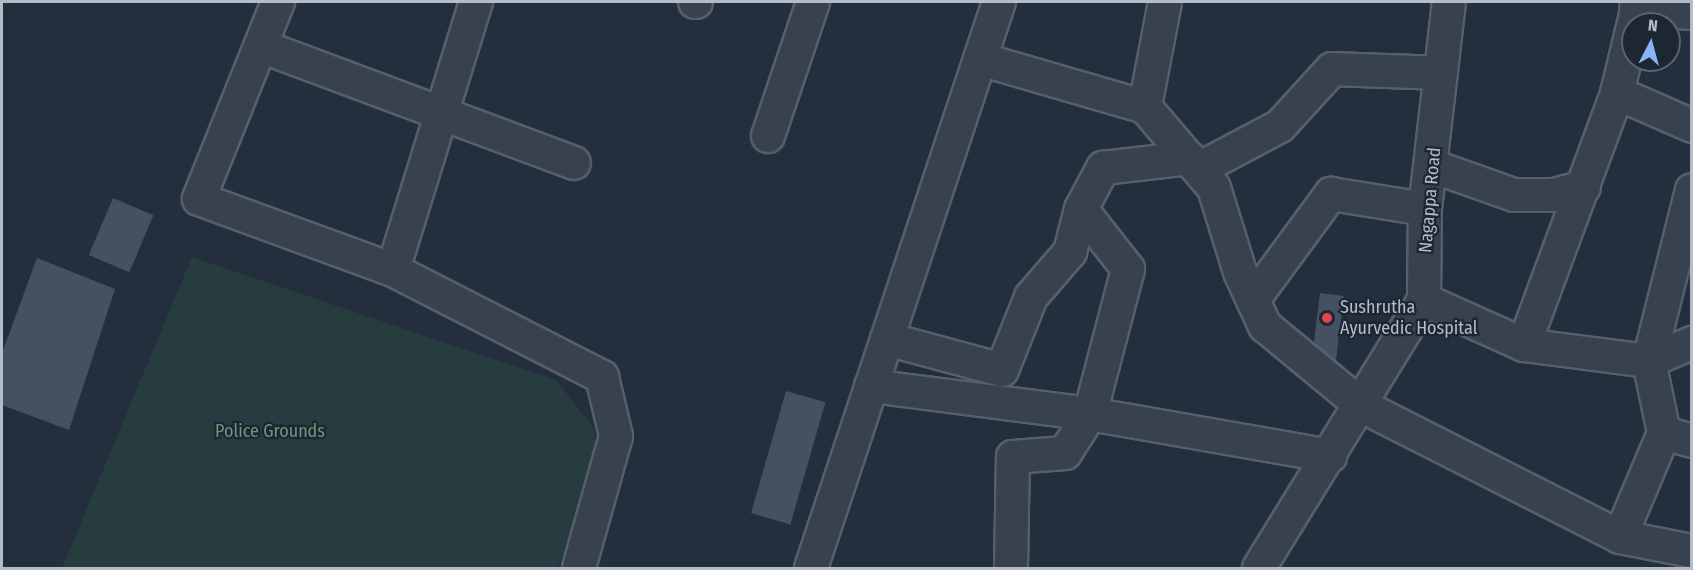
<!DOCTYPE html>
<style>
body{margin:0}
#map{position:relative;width:1693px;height:570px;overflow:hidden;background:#242f3e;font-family:"Fira Sans Condensed",sans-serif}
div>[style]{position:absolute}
.green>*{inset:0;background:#263c3f}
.building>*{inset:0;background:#455162;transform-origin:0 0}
.roads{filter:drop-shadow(2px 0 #565f6c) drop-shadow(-2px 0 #565f6c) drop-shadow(0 2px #565f6c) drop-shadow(0 -2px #565f6c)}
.minor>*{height:32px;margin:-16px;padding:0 16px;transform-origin:16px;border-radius:16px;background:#38414e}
.dots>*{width:16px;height:16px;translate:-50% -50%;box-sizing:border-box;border:3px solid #1d2633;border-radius:50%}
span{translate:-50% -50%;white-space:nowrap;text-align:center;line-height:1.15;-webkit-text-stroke:4.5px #1d2633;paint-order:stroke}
.street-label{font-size:18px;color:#b4bcc9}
.poi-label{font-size:18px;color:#b4bcc9}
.left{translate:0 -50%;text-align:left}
.park-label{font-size:18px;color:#6b9a76}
.frame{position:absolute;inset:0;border:3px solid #b4bcc9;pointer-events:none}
.north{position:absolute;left:1621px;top:12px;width:60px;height:60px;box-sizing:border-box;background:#1d2633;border:2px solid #59626f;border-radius:50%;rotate:6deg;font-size:16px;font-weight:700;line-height:24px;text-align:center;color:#b4bcc9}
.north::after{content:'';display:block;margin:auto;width:21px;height:27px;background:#8ab4f8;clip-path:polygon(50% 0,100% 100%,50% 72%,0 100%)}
</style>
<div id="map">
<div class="green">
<i style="clip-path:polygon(192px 257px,556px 380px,593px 427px,597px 451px,558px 568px,62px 568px)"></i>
</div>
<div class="building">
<i style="left:113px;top:198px;width:44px;height:62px;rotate:23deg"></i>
<i style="clip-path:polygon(37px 258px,115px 289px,69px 430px,2px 405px,2px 353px)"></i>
<i style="left:1320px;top:293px;width:24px;height:68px;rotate:7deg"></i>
<i style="left:786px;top:391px;width:41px;height:127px;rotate:16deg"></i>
</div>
<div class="roads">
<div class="minor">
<i style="left:278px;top:2px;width:212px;rotate:111.9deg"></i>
<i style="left:199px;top:199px;width:207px;rotate:20.1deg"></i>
<i style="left:393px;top:270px;width:235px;rotate:27.1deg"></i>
<i style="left:602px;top:377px;width:61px;rotate:76.7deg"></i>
<i style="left:616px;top:436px;width:137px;rotate:105.7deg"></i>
<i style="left:695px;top:2px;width:1px"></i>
<i style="left:1165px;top:2px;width:107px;rotate:100.8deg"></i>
<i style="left:1145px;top:107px;width:106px;rotate:49.6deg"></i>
<i style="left:1214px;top:188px;width:88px;rotate:72.8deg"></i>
<i style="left:1240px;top:272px;width:60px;rotate:65.2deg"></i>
<i style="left:1265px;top:326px;width:126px;rotate:39.5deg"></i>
<i style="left:1362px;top:406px;width:289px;rotate:26.9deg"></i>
<i style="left:1620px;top:537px;width:113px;rotate:-67.1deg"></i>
<i style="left:1664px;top:433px;width:74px;rotate:-101.8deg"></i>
<i style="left:1649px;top:361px;width:176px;rotate:-75.9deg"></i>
<i style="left:1636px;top:9px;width:56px;rotate:4.1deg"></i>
<i style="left:261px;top:46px;width:334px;rotate:20.5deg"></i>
<i style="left:980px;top:59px;width:172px;rotate:16.2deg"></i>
<i style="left:1617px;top:93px;width:82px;rotate:23.7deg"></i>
<i style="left:768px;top:136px;width:141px;rotate:-71.4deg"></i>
<i style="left:1432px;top:166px;width:87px;rotate:19.5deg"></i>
<i style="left:1514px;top:195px;width:40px"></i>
<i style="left:1554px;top:195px;width:31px;rotate:-15deg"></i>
<i style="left:1199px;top:169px;width:92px;rotate:-28deg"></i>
<i style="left:1280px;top:126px;width:77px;rotate:-47.6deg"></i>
<i style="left:1332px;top:69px;width:109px;rotate:2.1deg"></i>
<i style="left:393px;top:270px;width:281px;rotate:-72.8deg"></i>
<i style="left:1253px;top:300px;width:132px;rotate:-53.7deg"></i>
<i style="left:1331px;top:194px;width:95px;rotate:9.1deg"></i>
<i style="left:1424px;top:300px;width:110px;rotate:24.2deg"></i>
<i style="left:1524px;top:345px;width:126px;rotate:7.3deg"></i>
<i style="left:1649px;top:361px;width:47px;rotate:-22.7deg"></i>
<i style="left:887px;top:339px;width:119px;rotate:15.1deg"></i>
<i style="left:1002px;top:370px;width:79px;rotate:-68.3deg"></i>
<i style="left:1031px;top:297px;width:60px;rotate:-49.1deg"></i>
<i style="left:1070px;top:252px;width:44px;rotate:-75.7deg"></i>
<i style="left:1081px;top:209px;width:47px;rotate:-61.8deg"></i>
<i style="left:1103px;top:168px;width:87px;rotate:-6.6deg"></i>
<i style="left:1524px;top:345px;width:269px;rotate:-69.7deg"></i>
<i style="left:1617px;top:93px;width:94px;rotate:-76.4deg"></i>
<i style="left:871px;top:386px;width:221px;rotate:7.3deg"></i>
<i style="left:1090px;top:414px;width:244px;rotate:9.9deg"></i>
<i style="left:1664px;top:433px;width:29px;rotate:16deg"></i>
<i style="left:1620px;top:537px;width:73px;rotate:11deg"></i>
<i style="left:811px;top:568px;width:596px;rotate:-71.63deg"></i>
<i style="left:1011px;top:568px;width:111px;rotate:-89deg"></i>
<i style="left:1013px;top:457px;width:52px;rotate:-4.4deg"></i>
<i style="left:1065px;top:453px;width:46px;rotate:-57.3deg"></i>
<i style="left:1090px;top:414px;width:150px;rotate:-75.3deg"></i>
<i style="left:1128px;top:269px;width:76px;rotate:-128.1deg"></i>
<i style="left:1259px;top:568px;width:315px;rotate:-58.4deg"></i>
<i style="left:1424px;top:300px;width:91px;rotate:-89.4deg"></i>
<i style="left:1425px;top:209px;width:208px;rotate:-83.4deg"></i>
</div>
</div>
<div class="dots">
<i style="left:1327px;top:318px;background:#e0444e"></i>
</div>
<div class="street-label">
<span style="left:1430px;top:200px;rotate:-85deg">Nagappa Road</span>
</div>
<div class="poi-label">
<span class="left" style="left:1340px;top:318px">Sushrutha<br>Ayurvedic Hospital</span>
</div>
<div class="park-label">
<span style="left:270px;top:431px">Police Grounds</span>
</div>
<div class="frame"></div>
<div class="north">N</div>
</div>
